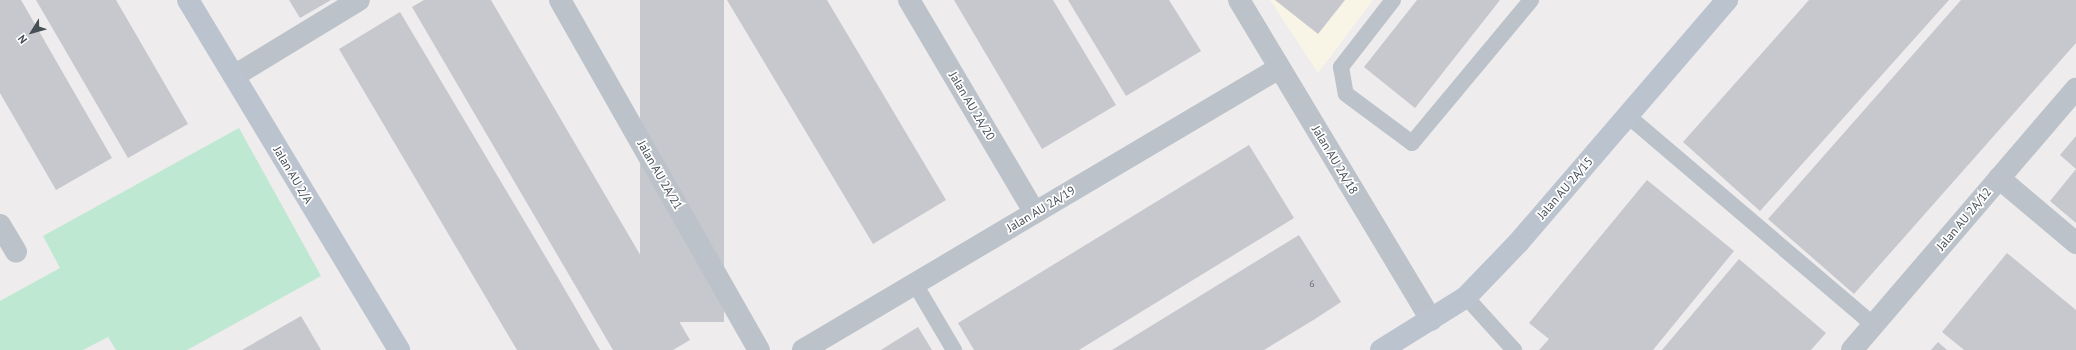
<!DOCTYPE html>
<style>
body{margin:0}
#map{position:relative;width:2076px;height:350px;overflow:hidden;background:#eeecec;font-family:"PT Sans",sans-serif}
div>[style]{position:absolute}
.commercial>*{inset:0;background:#f8f4e6}
.green>*{inset:0;background:#bee8d1}
.building>*{inset:0;background:#c7c8ce;transform-origin:0 0}
.lane>*{height:16px;margin:-8px;padding:0 8px;transform-origin:8px;border-radius:8px;background:#bcc2c9}
.street>*{height:22px;margin:-11px;padding:0 11px;transform-origin:11px;border-radius:11px;background:#bcc2c9}
.secondary>*{height:22px;margin:-11px;padding:0 11px;transform-origin:11px;border-radius:11px;background:#bbc3ce}
span{translate:-50% -50%;white-space:nowrap;text-align:center;line-height:1.15;-webkit-text-stroke:3.5px #fff;paint-order:stroke}
.number-label{font-size:10px;color:#666c74}
.number-label span{-webkit-text-stroke-width:0}
.street-label{font-size:12px;color:#464e56}
.north{position:absolute;left:12px;top:12px;width:40px;height:40px;-webkit-text-stroke:3px #fff;paint-order:stroke;rotate:233deg;font-size:11px;font-weight:700;line-height:16px;text-align:center;color:#464e56}
.north::after{content:'';display:block;margin:auto;width:14px;height:18px;background:#464e56;clip-path:polygon(50% 0,100% 100%,50% 72%,0 100%)}
</style>
<div id="map">
<div class="commercial">
<i style="clip-path:polygon(1270px 0,1373px 0,1318px 73px)"></i>
</div>
<div class="green">
<i style="clip-path:polygon(239px 128px,321px 276px,187px 350px,116px 350px,108px 337px,83px 350px,0 350px,0 301px,60px 268px,43px 236px)"></i>
</div>
<div class="building">
<i style="clip-path:polygon(0 0,21px 0,112px 158px,56px 190px,0 93px)"></i>
<i style="clip-path:polygon(36px 0,116px 0,188px 124px,128px 158px)"></i>
<i style="clip-path:polygon(289px 0,331px 0,300px 18px)"></i>
<i style="clip-path:polygon(424px 0,491px 0,690px 340px,673px 350px,613px 350px,412px 7px)"></i>
<i style="left:640px;top:0;width:84px;height:322px"></i>
<i style="clip-path:polygon(727px 0,827px 0,946px 200px,873px 244px)"></i>
<i style="clip-path:polygon(954px 0,1053px 0,1116px 105px,1042px 149px)"></i>
<i style="clip-path:polygon(1068px 0,1169px 0,1201px 51px,1126px 96px)"></i>
<i style="clip-path:polygon(1275px 0,1345px 0,1318px 34px)"></i>
<i style="clip-path:polygon(1417px 0,1500px 0,1415px 108px,1364px 67px)"></i>
<i style="clip-path:polygon(1809px 0,1949px 0,1760px 211px,1683px 142px)"></i>
<i style="clip-path:polygon(1961px 0,2076px 0,2076px 43px,1854px 294px,1768px 219px)"></i>
<i style="clip-path:polygon(400px 12px,557px 276px,600px 350px,517px 350px,417px 181px,339px 49px)"></i>
<i style="clip-path:polygon(2076px 136px,2076px 169px,2060px 155px)"></i>
<i style="clip-path:polygon(1249px 145px,1294px 218px,1079px 350px,974px 350px,958px 323px)"></i>
<i style="clip-path:polygon(2076px 169px,2076px 223px,2050px 201px)"></i>
<i style="clip-path:polygon(1647px 180px,1734px 251px,1653px 350px,1539px 350px,1549px 339px,1529px 323px)"></i>
<i style="clip-path:polygon(1299px 235px,1341px 302px,1315px 319px,1264px 350px,1112px 350px)"></i>
<i style="clip-path:polygon(2007px 253px,2076px 310px,2076px 350px,1964px 350px,1942px 332px)"></i>
<i style="clip-path:polygon(1739px 259px,1826px 333px,1811px 350px,1662px 350px)"></i>
<i style="clip-path:polygon(301px 316px,321px 350px,242px 350px)"></i>
<i style="clip-path:polygon(918px 327px,932px 350px,881px 350px,892px 343px)"></i>
<i style="clip-path:polygon(1938px 342px,1947px 350px,1931px 350px)"></i>
</div>
<div class="lane">
<i style="left:1393px;top:0;width:85px;rotate:127.8deg"></i>
<i style="left:1341px;top:67px;width:27px;rotate:80deg"></i>
<i style="left:1346px;top:94px;width:82px;rotate:36.6deg"></i>
<i style="left:1412px;top:143px;width:186px;rotate:-50.2deg"></i>
<i style="left:1628px;top:116px;width:323px;rotate:40.4deg"></i>
<i style="left:915px;top:284px;width:77px;rotate:59.4deg"></i>
<i style="left:1466px;top:297px;width:72px;rotate:47.8deg"></i>
</div>
<div class="street">
<i style="left:560px;top:0;width:403px;rotate:60.4deg"></i>
<i style="left:909px;top:0;width:247px;rotate:59.4deg"></i>
<i style="left:1239px;top:0;width:373px;rotate:59deg"></i>
<i style="left:234px;top:76px;width:146px;rotate:-31.3deg"></i>
<i style="left:1999px;top:178px;width:101px;rotate:40.2deg"></i>
<i style="left:0;top:225px;width:31px;rotate:59deg"></i>
<i style="left:803px;top:350px;width:553px;rotate:-30.64deg"></i>
<i style="left:1852px;top:350px;width:344px;rotate:-49.4deg"></i>
</div>
<div class="secondary">
<i style="left:188px;top:0;width:409px;rotate:58.9deg"></i>
<i style="left:1381px;top:350px;width:100px;rotate:-31.9deg"></i>
<i style="left:1466px;top:297px;width:75px;rotate:-46.1deg"></i>
<i style="left:1518px;top:243px;width:321px;rotate:-49.3deg"></i>
</div>
<div class="number-label">
<span style="left:1312px;top:284px">6</span>
</div>
<div class="street-label">
<span style="left:972px;top:106px;rotate:59deg">Jalan AU 2A/20</span>
<span style="left:1335px;top:160px;rotate:59deg">Jalan AU 2A/18</span>
<span style="left:293px;top:175px;rotate:59deg">Jalan AU 2/A</span>
<span style="left:660px;top:175px;rotate:60deg">Jalan AU 2A/21</span>
<span style="left:1565px;top:188px;rotate:-49deg">Jalan AU 2A/15</span>
<span style="left:1041px;top:209px;rotate:-31deg">Jalan AU 2A/19</span>
<span style="left:1964px;top:219px;rotate:-50deg">Jalan AU 2A/12</span>
</div>
<div class="north">N</div>
</div>
